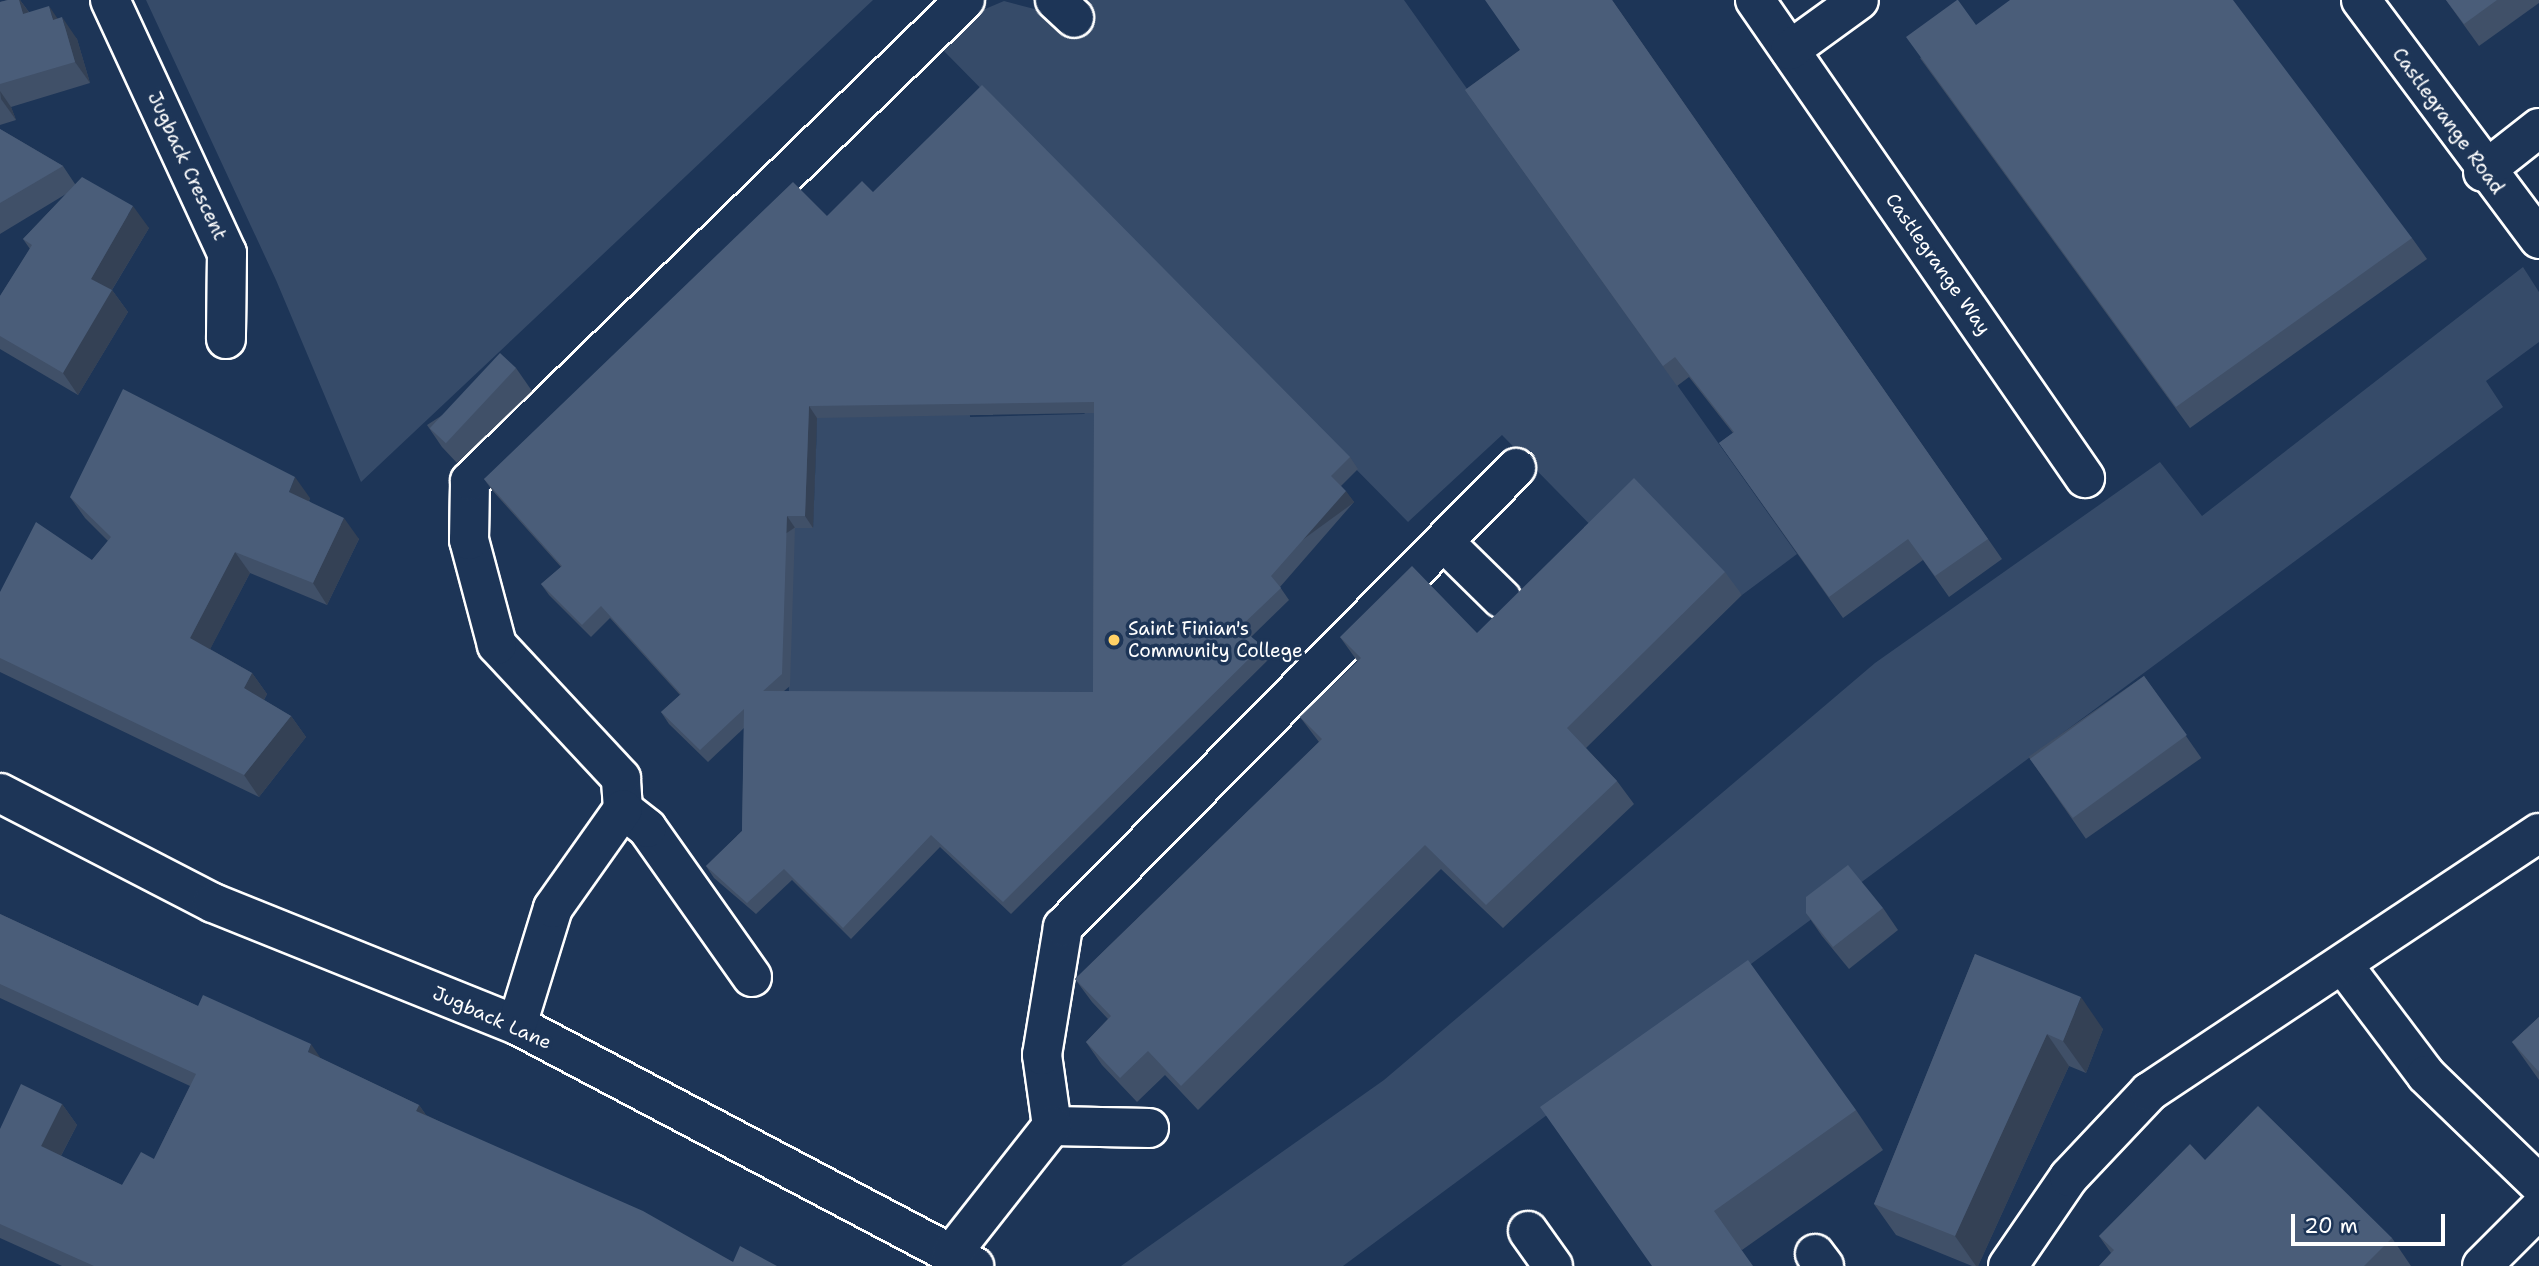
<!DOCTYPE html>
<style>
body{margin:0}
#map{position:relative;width:2539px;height:1266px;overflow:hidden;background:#1d3557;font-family:"Shantell Sans",sans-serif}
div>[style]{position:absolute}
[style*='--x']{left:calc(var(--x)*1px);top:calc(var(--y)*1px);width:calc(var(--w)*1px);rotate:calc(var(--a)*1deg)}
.green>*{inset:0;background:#364b69}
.roads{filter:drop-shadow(2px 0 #fff) drop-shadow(-2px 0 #fff) drop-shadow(0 2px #fff) drop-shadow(0 -2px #fff)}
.minor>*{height:38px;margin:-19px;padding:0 19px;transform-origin:19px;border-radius:19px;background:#1d3557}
.wall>*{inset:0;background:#405068;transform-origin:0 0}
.shaded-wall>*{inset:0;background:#344155;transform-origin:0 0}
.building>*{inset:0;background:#4a5d79;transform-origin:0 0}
.dots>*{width:19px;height:19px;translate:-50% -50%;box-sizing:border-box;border:4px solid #1d3557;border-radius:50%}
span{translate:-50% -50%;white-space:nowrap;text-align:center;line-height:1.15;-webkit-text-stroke:7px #1d3557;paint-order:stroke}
.street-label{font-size:19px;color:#fff}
.poi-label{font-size:19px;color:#fff}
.left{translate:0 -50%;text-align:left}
.scale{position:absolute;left:2291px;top:1214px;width:154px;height:32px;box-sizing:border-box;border:4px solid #fff;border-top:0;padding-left:9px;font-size:21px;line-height:24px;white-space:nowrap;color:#fff;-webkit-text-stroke:5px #1d3557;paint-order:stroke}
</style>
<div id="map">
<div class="green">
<i style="clip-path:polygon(146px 0,873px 0,361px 482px,276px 280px)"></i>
<i style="clip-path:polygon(1083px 0,1404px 0,1797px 554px,1742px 595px,1650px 502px,1608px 543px,1502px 435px,1408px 522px,939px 46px,978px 12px,1004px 1px,1046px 12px,1088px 5px)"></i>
<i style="clip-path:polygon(2523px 267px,2539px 292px,2539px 342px,2486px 381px,2503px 407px,1343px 1266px,1121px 1266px,1384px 1080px,1875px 663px,2160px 462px,2202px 516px)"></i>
<i style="clip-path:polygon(969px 378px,970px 417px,1084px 414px,1097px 403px,1101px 694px,789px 698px,787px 527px,813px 528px,817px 424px,803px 410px)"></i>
</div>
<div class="roads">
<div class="minor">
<i style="--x:110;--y:0;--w:279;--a:65.2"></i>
<i style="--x:227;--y:253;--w:86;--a:90.7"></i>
<i style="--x:1055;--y:0;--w:26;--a:43"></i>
<i style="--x:1755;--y:0;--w:581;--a:55.38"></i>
<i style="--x:2361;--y:0;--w:298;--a:53.3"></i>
<i style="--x:1790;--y:50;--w:85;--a:-35.9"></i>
<i style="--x:2483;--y:172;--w:71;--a:-38.2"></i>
<i style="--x:1444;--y:542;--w:81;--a:44.5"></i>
<i style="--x:0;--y:793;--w:240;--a:27.3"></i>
<i style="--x:213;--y:903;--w:328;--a:21.9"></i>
<i style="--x:517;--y:1025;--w:517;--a:27.81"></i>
<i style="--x:2344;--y:966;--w:136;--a:53"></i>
<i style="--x:2426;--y:1075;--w:157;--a:44"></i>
<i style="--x:752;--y:977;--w:182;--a:-125.2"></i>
<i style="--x:647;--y:828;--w:31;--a:-142"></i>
<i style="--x:623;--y:809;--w:31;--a:-94"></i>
<i style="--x:621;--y:778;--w:182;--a:-133"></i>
<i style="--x:497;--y:645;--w:109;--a:-104.9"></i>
<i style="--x:469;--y:540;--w:59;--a:-89"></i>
<i style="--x:470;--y:481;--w:690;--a:-44.18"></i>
<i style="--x:517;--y:1025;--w:122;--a:-72.9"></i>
<i style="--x:553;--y:908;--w:121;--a:-54.7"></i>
<i style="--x:1149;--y:1128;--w:97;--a:-178.8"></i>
<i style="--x:1052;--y:1126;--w:72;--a:-98"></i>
<i style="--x:1042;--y:1055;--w:130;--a:-80.7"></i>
<i style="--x:1063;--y:927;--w:645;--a:-45.38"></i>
<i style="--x:1528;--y:1231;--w:43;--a:54.5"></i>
<i style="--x:952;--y:1253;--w:162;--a:-51.8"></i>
<i style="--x:1815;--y:1254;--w:15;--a:53"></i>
<i style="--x:2008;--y:1266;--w:108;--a:-55.6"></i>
<i style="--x:2069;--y:1177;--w:117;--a:-46.7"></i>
<i style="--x:2149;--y:1092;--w:468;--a:-33.6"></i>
<i style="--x:2482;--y:1266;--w:81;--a:-45"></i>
</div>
</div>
<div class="wall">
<i style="clip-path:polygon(8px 0,20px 0,29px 12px,58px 19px,77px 39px,90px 83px,11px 107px,16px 120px,0 125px,0 2px)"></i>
<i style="clip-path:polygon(1612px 0,2002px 559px,1949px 597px,1923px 560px,1843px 618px,1719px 443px,1733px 433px,1689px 377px,1677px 386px,1465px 90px,1520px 50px)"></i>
<i style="clip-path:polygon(2446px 0,2539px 0,2539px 3px,2479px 46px)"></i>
<i style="clip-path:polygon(1976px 25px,2412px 238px,2427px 259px,2190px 428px,1920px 58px)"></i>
<i style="clip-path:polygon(0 129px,63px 166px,75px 184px,149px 228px,112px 290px,128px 312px,78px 395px,0 349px,0 296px,30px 249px,23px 239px,66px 194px,0 234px)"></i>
<i style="clip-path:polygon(evenodd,873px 192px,1350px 457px,1358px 469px,1341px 486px,1354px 502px,1280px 587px,1289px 600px,1251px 637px,1262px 646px,1270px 658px,1011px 914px,940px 847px,851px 939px,792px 880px,756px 914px,714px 878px,706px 866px,742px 831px,744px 728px,708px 762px,669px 724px,661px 712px,680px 695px,610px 618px,591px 637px,549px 595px,541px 584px,561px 567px,492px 490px,484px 479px,827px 216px,873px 192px,1094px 413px,1093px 692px,784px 691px,790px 686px,795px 528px,813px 528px,817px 418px,1094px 413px)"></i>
<i style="clip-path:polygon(516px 368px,532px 391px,457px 463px,442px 447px,427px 425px)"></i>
<i style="clip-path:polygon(70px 497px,310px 498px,309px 501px,359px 539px,327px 605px,250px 573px,210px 649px,252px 673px,267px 694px,264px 700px,291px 716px,306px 737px,259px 797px,0 672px,0 592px,92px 560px,108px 541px,85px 518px)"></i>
<i style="clip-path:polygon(1725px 572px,1742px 595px,1586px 748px,1617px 781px,1634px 804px,1503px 928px,1441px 869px,1198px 1110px,1165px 1075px,1137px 1102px,1102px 1065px,1086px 1042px,1108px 1019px,1092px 1002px,1075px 979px,1319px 742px,1300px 717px,1358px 662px,1340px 637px,1477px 633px)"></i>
<i style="left:2144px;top:676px;width:100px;height:141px;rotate:55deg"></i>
<i style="clip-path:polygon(1883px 908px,1898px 930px,1849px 969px,1822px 936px,1806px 913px)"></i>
<i style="clip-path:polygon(0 914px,198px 1006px,320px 1058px,419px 1105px,426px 1115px,733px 1262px,777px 1266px,62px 1266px,0 1238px,0 1129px,62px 1104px,77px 1125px,61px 1156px,122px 1185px,154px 1159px,190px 1086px,0 998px)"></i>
<i style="clip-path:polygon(1975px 954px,2103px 1029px,2086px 1073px,2069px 1066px,1978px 1266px,1972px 1266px,1896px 1235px,1874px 1204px)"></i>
<i style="clip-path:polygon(2539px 1017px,2539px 1080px,2512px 1042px)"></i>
<i style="clip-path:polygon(1540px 1107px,1856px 1110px,1883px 1150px,1742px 1250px)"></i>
<i style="clip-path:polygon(2205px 1160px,2392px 1238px,2411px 1266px,2099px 1266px,2111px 1253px,2099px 1236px)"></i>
</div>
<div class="shaded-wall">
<i style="clip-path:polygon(19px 0,20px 0,33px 18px,23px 14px)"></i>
<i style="clip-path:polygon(49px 6px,64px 28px,53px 20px)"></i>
<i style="clip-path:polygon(62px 17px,77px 39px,90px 83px,75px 62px)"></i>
<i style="clip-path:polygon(0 91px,11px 107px,16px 120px,1px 99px)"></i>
<i style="clip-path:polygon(133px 206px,149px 228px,110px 293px,112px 290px,128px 312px,78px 395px,63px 373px,91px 279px)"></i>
<i style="clip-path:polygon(809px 406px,817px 418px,813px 528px,805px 516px)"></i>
<i style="clip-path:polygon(295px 477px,310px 498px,303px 513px,289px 492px)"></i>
<i style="left:1346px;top:491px;width:14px;height:113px;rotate:54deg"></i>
<i style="left:787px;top:516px;width:14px;height:158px;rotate:56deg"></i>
<i style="clip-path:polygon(344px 518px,359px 539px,327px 605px,313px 583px)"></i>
<i style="clip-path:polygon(235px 552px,250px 573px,205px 659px,190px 638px)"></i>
<i style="clip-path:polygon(252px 673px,267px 694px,259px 709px,244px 688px)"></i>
<i style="clip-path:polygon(291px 716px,306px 737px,259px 797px,244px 775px)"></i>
<i style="clip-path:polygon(2081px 997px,2103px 1029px,2086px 1073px,2063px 1041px)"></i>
<i style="clip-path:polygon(2047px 1034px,2069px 1066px,1978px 1266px,1976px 1266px,1955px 1236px)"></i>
<i style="clip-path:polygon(311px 1044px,326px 1066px,308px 1052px)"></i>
<i style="clip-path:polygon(62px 1104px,77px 1125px,55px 1167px,41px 1146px)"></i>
<i style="clip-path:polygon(419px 1105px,434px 1127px,416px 1111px)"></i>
</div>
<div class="building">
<i style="clip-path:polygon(8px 0,19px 0,23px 14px,49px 6px,53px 20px,62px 17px,75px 62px,0 84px,0 2px)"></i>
<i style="clip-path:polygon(1485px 0,1612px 0,1988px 539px,1935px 576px,1908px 539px,1829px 597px,1719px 443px,1734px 432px,1675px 357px,1663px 366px,1465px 90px,1520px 50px)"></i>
<i style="clip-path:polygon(1957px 0,1958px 0,1976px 25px,2010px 0,2233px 0,2412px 238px,2176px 407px,1906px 37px)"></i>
<i style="clip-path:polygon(2446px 0,2497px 0,2464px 24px)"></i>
<i style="clip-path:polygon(evenodd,982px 85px,1350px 457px,1331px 476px,1346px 491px,1271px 576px,1281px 588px,1240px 627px,1262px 646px,1003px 902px,931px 835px,843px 928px,784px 869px,747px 903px,706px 866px,742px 831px,744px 709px,700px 750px,661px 712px,681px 694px,601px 606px,582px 625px,541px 584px,562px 566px,484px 479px,793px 182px,827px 216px,862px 181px,873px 192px,982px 85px,1094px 402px,1093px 692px,763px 691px,782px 674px,787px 516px,805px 516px,809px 406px,1094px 402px)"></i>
<i style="clip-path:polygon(0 129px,63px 166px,0 203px)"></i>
<i style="clip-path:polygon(82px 177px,133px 206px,91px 279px,112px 290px,63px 373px,0 336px,0 296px,32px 245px,23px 239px)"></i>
<i style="left:500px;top:353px;width:22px;height:103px;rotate:43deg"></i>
<i style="clip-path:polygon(123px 389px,295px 477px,289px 492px,344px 518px,313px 583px,235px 552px,190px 638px,252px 673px,244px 688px,291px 716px,244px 775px,0 658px,0 592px,36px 522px,92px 560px,111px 537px,70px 497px)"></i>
<i style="clip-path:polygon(1634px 478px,1725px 572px,1567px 728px,1617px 781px,1486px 905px,1425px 845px,1181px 1086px,1148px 1051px,1120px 1078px,1086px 1042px,1111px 1016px,1075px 979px,1322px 739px,1300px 717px,1361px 658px,1340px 637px,1412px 566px,1477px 633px)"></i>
<i style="left:2144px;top:676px;width:73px;height:141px;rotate:54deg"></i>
<i style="clip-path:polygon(1848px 865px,1883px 908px,1833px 947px,1806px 913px,1806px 897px)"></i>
<i style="clip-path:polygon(0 914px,198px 1006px,203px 995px,311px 1044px,308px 1052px,419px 1105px,416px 1111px,643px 1211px,733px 1262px,740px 1246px,777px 1266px,94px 1266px,0 1224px,0 1129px,21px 1084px,62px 1104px,41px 1146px,122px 1185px,141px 1152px,154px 1159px,196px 1074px,0 984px)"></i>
<i style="clip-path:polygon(1975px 954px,2081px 997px,2063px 1041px,2047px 1034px,1955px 1236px,1874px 1204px)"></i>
<i style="clip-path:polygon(1748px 960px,1856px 1110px,1714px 1211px,1753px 1266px,1652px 1266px,1540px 1107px)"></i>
<i style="clip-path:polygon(2539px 1017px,2539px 1072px,2512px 1042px)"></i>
<i style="clip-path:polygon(2258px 1106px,2392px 1238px,2364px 1266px,2099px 1266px,2114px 1250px,2099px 1236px,2190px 1144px,2205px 1160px)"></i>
</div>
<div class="dots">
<i style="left:1114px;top:640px;background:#ffd166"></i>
</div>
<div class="street-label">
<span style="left:2448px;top:121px;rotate:54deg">Castlegrange Road</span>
<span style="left:187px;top:166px;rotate:65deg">Jugback Crescent</span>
<span style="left:1938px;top:264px;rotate:55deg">Castlegrange Way</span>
<span style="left:492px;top:1018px;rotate:24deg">Jugback Lane</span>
</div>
<div class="poi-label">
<span class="left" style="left:1128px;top:640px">Saint Finian's<br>Community College</span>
</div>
<div class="scale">20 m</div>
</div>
